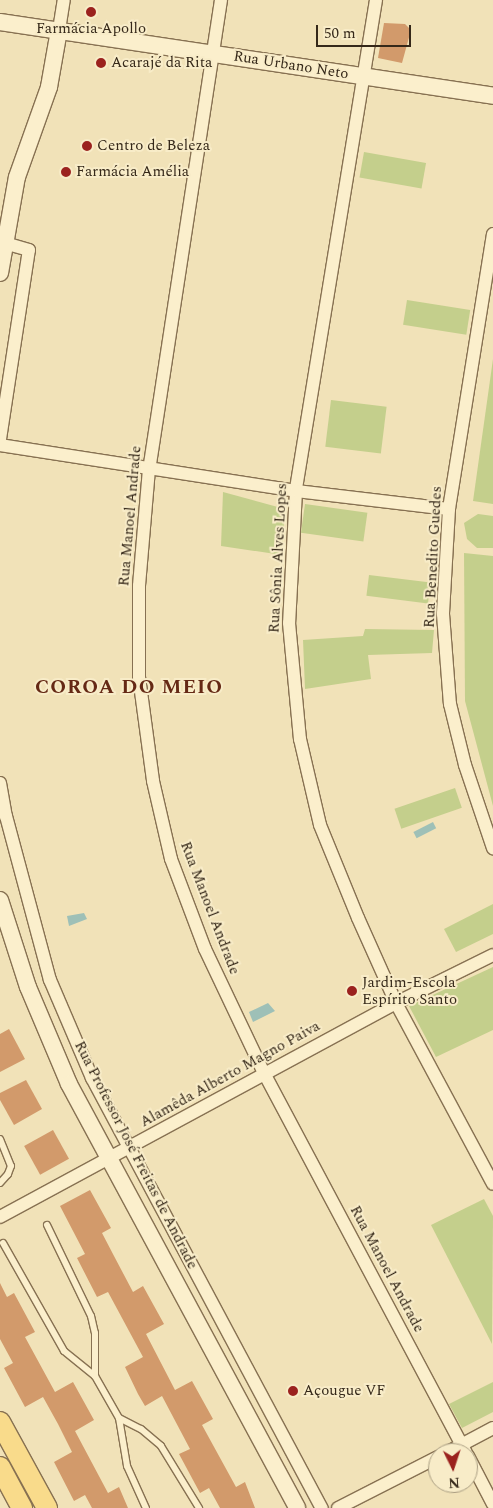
<!DOCTYPE html>
<meta charset="utf-8">
<style>
body{margin:0}
#map{position:relative;width:493px;height:1508px;overflow:hidden;background:#f1e2b8;font-family:Spectral,serif}
div>[style]{position:absolute}
[style*='--x']{left:calc(var(--x)*1px);top:calc(var(--y)*1px);width:calc(var(--w)*1px);rotate:calc(var(--a)*1deg)}
.green>*{inset:0;background:#c4cf8c;transform-origin:0 0}
.water>*{inset:0;background:#9ec0b7;transform-origin:0 0}
.building>*{inset:0;background:#d29a6b;transform-origin:0 0}
.roads{filter:drop-shadow(1px 0 #877152) drop-shadow(-1px 0 #877152) drop-shadow(0 1px #877152) drop-shadow(0 -1px #877152)}
.service>*{height:6px;margin:-3px;padding:0 3px;transform-origin:3px;border-radius:3px;background:#fbefcc}
.minor>*{height:12px;margin:-6px;padding:0 6px;transform-origin:6px;border-radius:6px;background:#fbefcc}
.tertiary>*{height:16px;margin:-8px;padding:0 8px;transform-origin:8px;border-radius:8px;background:#fbefcc}
.primary>*{height:20px;margin:-10px;padding:0 10px;transform-origin:10px;border-radius:10px;background:#f9db8b}
.dots>*{width:14px;height:14px;translate:-50% -50%;box-sizing:border-box;border:2px solid #f8ecc8;border-radius:50%}
span{translate:-50% -50%;white-space:nowrap;text-align:center;line-height:1.15;-webkit-text-stroke:4px #f8ecc8;paint-order:stroke}
.poi-label{font-size:15px;color:#352819}
.left{translate:0 -50%;text-align:left}
.street-label{font-size:15px;color:#352819}
.district-label{font-size:20px;color:#652915;font-weight:700;letter-spacing:1px}
.north{position:absolute;left:428px;top:1443px;width:50px;height:50px;box-sizing:border-box;background:#f8ecc8;border:1px solid #aa9e82;border-radius:50%;rotate:176deg;font-size:14px;font-weight:700;line-height:20px;text-align:center;color:#352819}
.north::after{content:'';display:block;margin:auto;width:18px;height:22px;background:#9b221e;clip-path:polygon(50% 0,100% 100%,50% 72%,0 100%)}
.scale{position:absolute;left:316px;top:25px;width:95px;height:22px;box-sizing:border-box;border:2px solid #352819;border-top:0;padding-left:6px;font-size:15px;line-height:18px;white-space:nowrap;color:#352819;-webkit-text-stroke:4px #f8ecc8;paint-order:stroke}
</style>
<div id="map">
<div class="green">
<i style="left:364px;top:152px;width:63px;height:26px;rotate:10deg"></i>
<i style="left:407px;top:300px;width:64px;height:25px;rotate:9deg"></i>
<i style="clip-path:polygon(493px 359px,493px 504px,473px 501px)"></i>
<i style="left:331px;top:400px;width:56px;height:47px;rotate:7deg"></i>
<i style="clip-path:polygon(223px 492px,285px 509px,282px 555px,221px 546px)"></i>
<i style="left:305px;top:504px;width:63px;height:29px;rotate:8deg"></i>
<i style="clip-path:polygon(478px 514px,493px 516px,493px 548px,477px 548px,467px 539px,464px 523px)"></i>
<i style="clip-path:polygon(464px 553px,493px 556px,493px 806px,465px 701px)"></i>
<i style="left:369px;top:575px;width:62px;height:21px;rotate:7deg"></i>
<i style="clip-path:polygon(365px 629px,434px 630px,432px 653px,368px 655px,371px 679px,305px 689px,303px 640px,363px 636px)"></i>
<i style="left:455px;top:788px;width:21px;height:64px;rotate:71deg"></i>
<i style="clip-path:polygon(493px 904px,493px 934px,456px 952px,444px 929px)"></i>
<i style="clip-path:polygon(493px 967px,493px 1030px,436px 1057px,409px 1006px)"></i>
<i style="clip-path:polygon(484px 1199px,493px 1216px,492px 1344px,431px 1225px)"></i>
<i style="clip-path:polygon(493px 1382px,493px 1412px,462px 1428px,449px 1404px)"></i>
</div>
<div class="water">
<i style="left:433px;top:822px;width:7px;height:22px;rotate:63deg"></i>
<i style="clip-path:polygon(84px 913px,87px 919px,69px 926px,67px 916px)"></i>
<i style="clip-path:polygon(268px 1003px,275px 1011px,253px 1022px,249px 1012px)"></i>
</div>
<div class="building">
<i style="clip-path:polygon(384px 23px,405px 24px,411px 30px,402px 63px,378px 58px)"></i>
<i style="clip-path:polygon(9px 1029px,25px 1059px,0 1072px,0 1034px)"></i>
<i style="clip-path:polygon(26px 1080px,42px 1109px,14px 1125px,0 1100px,0 1093px)"></i>
<i style="left:53px;top:1130px;width:33px;height:33px;rotate:61deg"></i>
<i style="clip-path:polygon(90px 1190px,111px 1228px,102px 1233px,114px 1256px,133px 1292px,143px 1286px,164px 1324px,146px 1334px,175px 1390px,192px 1381px,213px 1419px,202px 1425px,236px 1487px,245px 1482px,255px 1508px,220px 1508px,209px 1488px,200px 1493px,179px 1454px,190px 1449px,162px 1396px,145px 1406px,138px 1394px,125px 1367px,143px 1357px,108px 1292px,97px 1297px,77px 1258px,85px 1254px,60px 1206px)"></i>
<i style="clip-path:polygon(0 1283px,7px 1297px,14px 1293px,35px 1332px,25px 1337px,55px 1392px,73px 1382px,94px 1420px,75px 1431px,108px 1493px,119px 1487px,128px 1508px,92px 1508px,85px 1495px,74px 1501px,54px 1462px,72px 1452px,58px 1424px,43px 1397px,25px 1407px,4px 1368px,13px 1363px,0 1339px)"></i>
</div>
<div class="roads">
<div class="service">
<i style="--x:0;--y:1139;--w:29;--a:68"></i>
<i style="--x:11;--y:1166;--w:9;--a:111"></i>
<i style="--x:8;--y:1174;--w:12;--a:132"></i>
<i style="--x:47;--y:1225;--w:101;--a:64.2"></i>
<i style="--x:91;--y:1316;--w:17;--a:77"></i>
<i style="--x:95;--y:1333;--w:43;--a:90"></i>
<i style="--x:3;--y:1243;--w:124;--a:60.5"></i>
<i style="--x:64;--y:1351;--w:40;--a:39"></i>
<i style="--x:95;--y:1376;--w:48;--a:60.3"></i>
<i style="--x:119;--y:1418;--w:49;--a:80.5"></i>
<i style="--x:127;--y:1466;--w:46;--a:65.7"></i>
<i style="--x:119;--y:1418;--w:25;--a:27"></i>
<i style="--x:141;--y:1429;--w:26;--a:40"></i>
<i style="--x:161;--y:1446;--w:73;--a:58.5"></i>
</div>
<div class="minor">
<i style="--x:221;--y:0;--w:474;--a:98.7"></i>
<i style="--x:149;--y:469;--w:117;--a:94.9"></i>
<i style="--x:139;--y:586;--w:91;--a:90"></i>
<i style="--x:139;--y:677;--w:105;--a:82.3"></i>
<i style="--x:153;--y:781;--w:80;--a:77"></i>
<i style="--x:171;--y:859;--w:96;--a:69.3"></i>
<i style="--x:205;--y:949;--w:137;--a:64.6"></i>
<i style="--x:264;--y:1073;--w:430;--a:62"></i>
<i style="--x:376;--y:0;--w:497;--a:99.3"></i>
<i style="--x:296;--y:491;--w:132;--a:93"></i>
<i style="--x:289;--y:623;--w:117;--a:84.6"></i>
<i style="--x:300;--y:739;--w:88;--a:76.9"></i>
<i style="--x:320;--y:825;--w:100;--a:67.8"></i>
<i style="--x:358;--y:918;--w:93;--a:65.9"></i>
<i style="--x:396;--y:1003;--w:205;--a:61.8"></i>
<i style="--x:59;--y:30;--w:30;--a:-81"></i>
<i style="--x:493;--y:234;--w:278;--a:99.1"></i>
<i style="--x:449;--y:509;--w:105;--a:93.3"></i>
<i style="--x:443;--y:614;--w:90;--a:85.6"></i>
<i style="--x:450;--y:704;--w:63;--a:76.2"></i>
<i style="--x:465;--y:765;--w:88;--a:71.4"></i>
<i style="--x:0;--y:439;--w:191;--a:-81.3"></i>
<i style="--x:29;--y:250;--w:25;--a:-164"></i>
<i style="--x:0;--y:445;--w:300;--a:8.8"></i>
<i style="--x:296;--y:491;--w:154;--a:6.7"></i>
<i style="--x:0;--y:783;--w:34;--a:80"></i>
<i style="--x:6;--y:816;--w:170;--a:75"></i>
<i style="--x:50;--y:980;--w:107;--a:66.8"></i>
<i style="--x:92;--y:1078;--w:488;--a:61.9"></i>
<i style="--x:0;--y:1217;--w:450;--a:-28.4"></i>
<i style="--x:396;--y:1003;--w:108;--a:-26.3"></i>
<i style="--x:446;--y:1453;--w:53;--a:-28"></i>
<i style="--x:468;--y:1456;--w:54;--a:62.5"></i>
<i style="--x:338;--y:1508;--w:112;--a:-27"></i>
</div>
<div class="tertiary">
<i style="--x:0;--y:22;--w:499;--a:8.5"></i>
<i style="--x:0;--y:273;--w:97;--a:-80"></i>
<i style="--x:17;--y:177;--w:96;--a:-70.4"></i>
<i style="--x:49;--y:87;--w:58;--a:-80"></i>
<i style="--x:0;--y:900;--w:91;--a:72.2"></i>
<i style="--x:28;--y:987;--w:105;--a:67.1"></i>
<i style="--x:69;--y:1084;--w:481;--a:61.7"></i>
</div>
<div class="primary">
<i style="--x:0;--y:1422;--w:98;--a:61.3"></i>
<i style="--x:0;--y:1467;--w:47;--a:61.8"></i>
</div>
</div>
<div class="dots">
<i style="left:91px;top:12px;background:#9b221e"></i>
<i style="left:101px;top:63px;background:#9b221e"></i>
<i style="left:87px;top:146px;background:#9b221e"></i>
<i style="left:66px;top:172px;background:#9b221e"></i>
<i style="left:352px;top:991px;background:#9b221e"></i>
<i style="left:293px;top:1391px;background:#9b221e"></i>
</div>
<div class="poi-label">
<span style="left:91px;top:29px">Farmácia Apollo</span>
<span class="left" style="left:111px;top:63px">Acarajé da Rita</span>
<span class="left" style="left:97px;top:146px">Centro de Beleza</span>
<span class="left" style="left:76px;top:172px">Farmácia Amélia</span>
<span class="left" style="left:362px;top:991px">Jardim-Escola<br>Espírito Santo</span>
<span class="left" style="left:303px;top:1391px">Açougue VF</span>
</div>
<div class="street-label">
<span style="left:291px;top:65px;rotate:9deg">Rua Urbano Neto</span>
<span style="left:130px;top:516px;rotate:-85deg">Rua Manoel Andrade</span>
<span style="left:433px;top:557px;rotate:-87deg">Rua Benedito Guedes</span>
<span style="left:278px;top:558px;rotate:-87deg">Rua Sônia Alves Lopes</span>
<span style="left:210px;top:908px;rotate:69deg">Rua Manoel Andrade</span>
<span style="left:230px;top:1074px;rotate:-29deg">Alamêda Alberto Magno Paiva</span>
<span style="left:136px;top:1155px;rotate:63deg">Rua Professor José Freitas de Andrade</span>
<span style="left:387px;top:1269px;rotate:62deg">Rua Manoel Andrade</span>
</div>
<div class="district-label">
<span style="left:129px;top:687px">COROA DO MEIO</span>
</div>
<div class="north">N</div>
<div class="scale">50 m</div>
</div>
